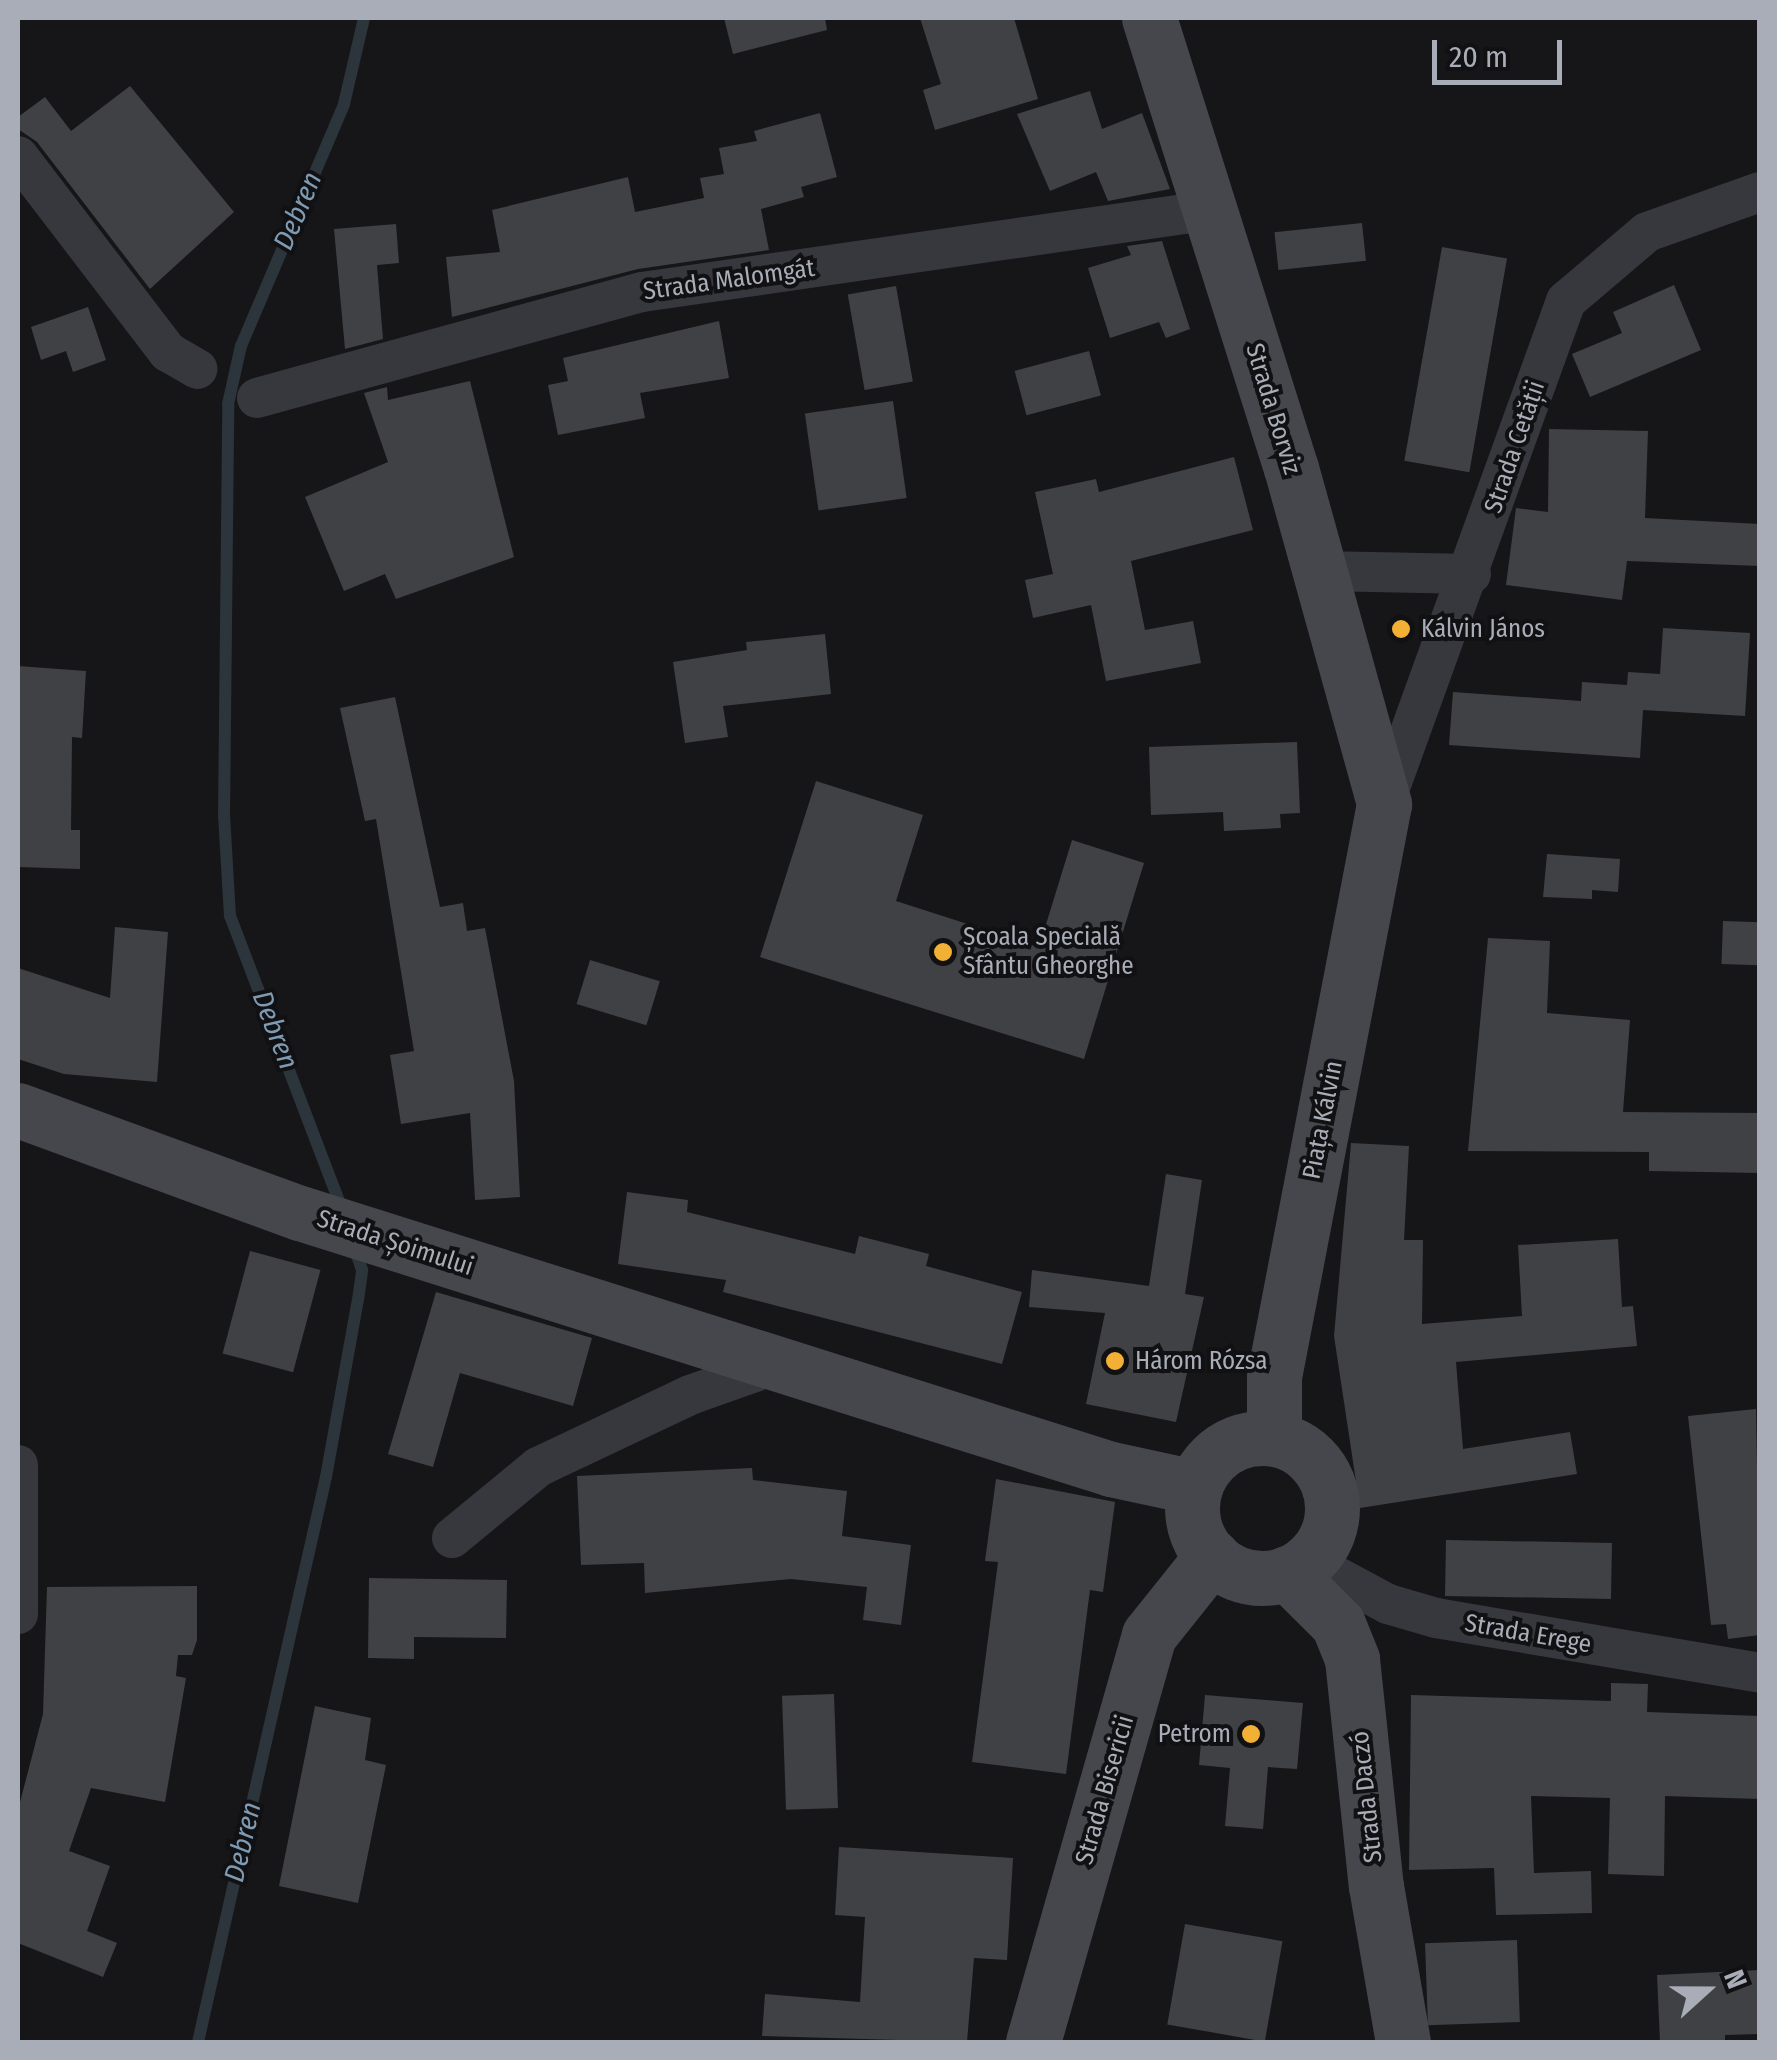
<!DOCTYPE html>
<meta charset="utf-8">
<style>
body{margin:0}
#map{position:relative;width:1777px;height:2060px;overflow:hidden;background:#161618;font-family:"Fira Sans Condensed",sans-serif}
div>[style]{position:absolute}
[style*='--x']{left:calc(var(--x)*1px);top:calc(var(--y)*1px);width:calc(var(--w)*1px);rotate:calc(var(--a)*1deg)}
.stream>*{height:12px;margin:-6px;padding:0 6px;transform-origin:6px;border-radius:6px;background:#2c353c}
.building>*{inset:0;background:#404145;transform-origin:0 0}
.street>*{height:40px;margin:-20px;padding:0 20px;transform-origin:20px;border-radius:20px;background:#37383d}
.secondary>*{height:55px;margin:-27.5px;padding:0 27.5px;transform-origin:27.5px;border-radius:27.5px;background:#45474d}
.secondary>.ring{margin:-27.5px;padding:0;box-sizing:content-box;background:none;border:55px solid #45474d;border-radius:50%}
.dots>*{width:28px;height:28px;translate:-50% -50%;box-sizing:border-box;border:5px solid #111113;border-radius:50%}
span{translate:-50% -50%;white-space:nowrap;text-align:center;line-height:1.15;-webkit-text-stroke:8px #111113;paint-order:stroke}
.street-label{font-size:25px;color:#a8adb8}
.poi-label{font-size:25px;color:#a8adb8}
.left{translate:0 -50%;text-align:left}
.right{translate:-100% -50%;text-align:right}
.water-label{font-size:28px;color:#7f9bb3;font-style:italic}
.frame{position:absolute;inset:0;border:20px solid #a8adb8;pointer-events:none}
.north{position:absolute;left:1657px;top:1940px;width:100px;height:100px;-webkit-text-stroke:8px #111113;paint-order:stroke;rotate:69deg;font-size:28px;font-weight:700;line-height:40px;text-align:center;color:#a8adb8}
.north::after{content:'';display:block;margin:auto;width:35px;height:45px;background:#a8adb8;clip-path:polygon(50% 0,100% 100%,50% 72%,0 100%)}
.scale{position:absolute;left:1432px;top:40px;width:130px;height:45px;box-sizing:border-box;border:5px solid #a8adb8;border-top:0;padding-left:12px;font-size:30px;line-height:35px;white-space:nowrap;color:#a8adb8;-webkit-text-stroke:8px #111113;paint-order:stroke}
</style>
<div id="map">
<div class="stream">
<i style="--x:342;--y:1209;--w:314;--a:-110.9"></i>
<i style="--x:230;--y:916;--w:100;--a:-93.4"></i>
<i style="--x:224;--y:816;--w:412;--a:-89.4"></i>
<i style="--x:228;--y:404;--w:59;--a:-77.4"></i>
<i style="--x:241;--y:346;--w:263;--a:-66.9"></i>
<i style="--x:344;--y:104;--w:88;--a:-76.9"></i>
<i style="--x:198;--y:2042;--w:579;--a:-77.24"></i>
<i style="--x:326;--y:1477;--w:180;--a:-79.8"></i>
<i style="--x:358;--y:1300;--w:30;--a:-82"></i>
<i style="--x:362;--y:1270;--w:24;--a:-109"></i>
</div>
<div class="building">
<i style="clip-path:polygon(724px 18px,825px 18px,827px 30px,733px 54px)"></i>
<i style="clip-path:polygon(920px 18px,1014px 18px,1038px 99px,935px 130px,923px 90px,941px 84px)"></i>
<i style="clip-path:polygon(130px 86px,234px 212px,150px 289px,37px 142px,18px 129px,18px 117px,45px 97px,71px 131px)"></i>
<i style="clip-path:polygon(1090px 91px,1102px 129px,1142px 113px,1170px 189px,1108px 201px,1096px 172px,1050px 191px,1017px 114px)"></i>
<i style="clip-path:polygon(820px 113px,837px 177px,801px 187px,804px 197px,761px 209px,769px 250px,638px 269px,452px 317px,446px 257px,500px 252px,492px 210px,628px 177px,635px 212px,704px 198px,700px 178px,724px 174px,719px 148px,757px 141px,754px 131px)"></i>
<i style="left:1362px;top:223px;width:38px;height:88px;rotate:84deg"></i>
<i style="clip-path:polygon(396px 224px,399px 263px,377px 265px,383px 339px,345px 349px,334px 229px)"></i>
<i style="clip-path:polygon(1162px 241px,1190px 329px,1166px 338px,1159px 322px,1110px 338px,1088px 268px,1131px 255px,1127px 246px)"></i>
<i style="left:1442px;top:247px;width:66px;height:217px;rotate:10deg"></i>
<i style="clip-path:polygon(1674px 285px,1701px 350px,1590px 397px,1572px 354px,1622px 333px,1613px 312px)"></i>
<i style="left:896px;top:286px;width:97px;height:49px;rotate:80deg"></i>
<i style="clip-path:polygon(88px 307px,106px 360px,73px 372px,66px 351px,41px 360px,31px 327px)"></i>
<i style="clip-path:polygon(719px 321px,729px 378px,640px 393px,645px 418px,558px 435px,548px 385px,568px 381px,563px 358px)"></i>
<i style="left:1089px;top:351px;width:46px;height:77px;rotate:75deg"></i>
<i style="clip-path:polygon(470px 381px,514px 557px,396px 599px,385px 574px,344px 591px,305px 497px,388px 462px,364px 393px,387px 387px,388px 400px)"></i>
<i style="left:893px;top:401px;width:98px;height:89px;rotate:82deg"></i>
<i style="clip-path:polygon(1549px 429px,1648px 431px,1645px 518px,1760px 524px,1760px 566px,1627px 561px,1622px 600px,1506px 585px,1516px 508px,1548px 512px)"></i>
<i style="clip-path:polygon(1234px 457px,1253px 530px,1131px 561px,1145px 630px,1193px 621px,1201px 663px,1106px 681px,1091px 605px,1033px 618px,1025px 580px,1053px 574px,1035px 492px,1096px 479px,1099px 492px)"></i>
<i style="clip-path:polygon(1663px 628px,1750px 633px,1745px 716px,1643px 710px,1640px 758px,1449px 745px,1453px 692px,1581px 701px,1582px 682px,1627px 685px,1628px 672px,1660px 674px)"></i>
<i style="clip-path:polygon(825px 634px,831px 694px,723px 706px,728px 737px,685px 743px,673px 662px,747px 650px,746px 642px)"></i>
<i style="clip-path:polygon(18px 666px,86px 671px,82px 738px,72px 737px,71px 830px,80px 830px,80px 869px,18px 867px)"></i>
<i style="clip-path:polygon(395px 697px,440px 907px,463px 903px,467px 931px,485px 928px,514px 1081px,520px 1197px,475px 1200px,470px 1113px,401px 1124px,390px 1055px,414px 1051px,376px 819px,365px 821px,340px 708px)"></i>
<i style="clip-path:polygon(1297px 742px,1300px 813px,1280px 814px,1281px 828px,1224px 831px,1223px 812px,1151px 815px,1149px 747px)"></i>
<i style="clip-path:polygon(816px 781px,923px 815px,896px 901px,1039px 947px,1072px 840px,1144px 863px,1084px 1059px,760px 957px)"></i>
<i style="clip-path:polygon(1547px 854px,1620px 859px,1618px 892px,1592px 890px,1592px 899px,1543px 897px)"></i>
<i style="left:1723px;top:921px;width:37px;height:43px;rotate:2deg"></i>
<i style="clip-path:polygon(115px 927px,168px 932px,157px 1082px,64px 1074px,18px 1059px,18px 968px,110px 998px)"></i>
<i style="clip-path:polygon(1488px 938px,1550px 941px,1547px 1013px,1630px 1020px,1623px 1112px,1760px 1113px,1760px 1173px,1649px 1171px,1649px 1152px,1468px 1151px)"></i>
<i style="left:590px;top:960px;width:73px;height:46px;rotate:17deg"></i>
<i style="clip-path:polygon(1351px 1143px,1409px 1146px,1404px 1240px,1423px 1240px,1422px 1324px,1522px 1316px,1518px 1245px,1618px 1239px,1622px 1307px,1633px 1306px,1637px 1346px,1456px 1362px,1463px 1449px,1570px 1432px,1577px 1474px,1360px 1508px,1334px 1336px)"></i>
<i style="clip-path:polygon(1166px 1174px,1202px 1180px,1185px 1294px,1204px 1297px,1176px 1422px,1086px 1404px,1105px 1313px,1029px 1307px,1032px 1270px,1149px 1286px)"></i>
<i style="clip-path:polygon(627px 1192px,688px 1200px,687px 1212px,855px 1254px,859px 1236px,929px 1254px,926px 1266px,1022px 1292px,1002px 1364px,723px 1292px,726px 1280px,618px 1264px)"></i>
<i style="left:250px;top:1251px;width:73px;height:106px;rotate:15deg"></i>
<i style="clip-path:polygon(436px 1292px,592px 1338px,573px 1406px,460px 1373px,433px 1467px,388px 1454px)"></i>
<i style="clip-path:polygon(1756px 1409px,1760px 1635px,1728px 1639px,1726px 1624px,1711px 1625px,1688px 1416px)"></i>
<i style="clip-path:polygon(752px 1468px,753px 1480px,847px 1491px,842px 1536px,911px 1545px,901px 1625px,863px 1620px,867px 1587px,791px 1579px,645px 1593px,644px 1563px,581px 1565px,577px 1476px)"></i>
<i style="clip-path:polygon(996px 1479px,1115px 1502px,1103px 1592px,1090px 1590px,1066px 1774px,972px 1762px,998px 1562px,985px 1561px)"></i>
<i style="left:1446px;top:1540px;width:166px;height:56px;rotate:1deg"></i>
<i style="clip-path:polygon(369px 1578px,507px 1580px,506px 1638px,414px 1637px,414px 1659px,368px 1658px)"></i>
<i style="clip-path:polygon(197px 1586px,197px 1640px,192px 1655px,178px 1655px,176px 1676px,186px 1678px,165px 1802px,91px 1788px,69px 1851px,110px 1866px,87px 1931px,117px 1943px,103px 1977px,18px 1943px,18px 1810px,43px 1714px,47px 1587px)"></i>
<i style="clip-path:polygon(1611px 1683px,1648px 1684px,1647px 1712px,1760px 1716px,1760px 1799px,1665px 1796px,1664px 1876px,1608px 1874px,1610px 1798px,1531px 1796px,1534px 1873px,1591px 1871px,1592px 1913px,1496px 1915px,1494px 1868px,1409px 1870px,1411px 1695px,1611px 1701px)"></i>
<i style="left:834px;top:1694px;width:114px;height:52px;rotate:88deg"></i>
<i style="clip-path:polygon(1205px 1695px,1303px 1703px,1297px 1769px,1268px 1767px,1263px 1829px,1225px 1826px,1230px 1768px,1199px 1765px)"></i>
<i style="clip-path:polygon(315px 1706px,371px 1718px,365px 1760px,386px 1765px,358px 1903px,279px 1886px)"></i>
<i style="clip-path:polygon(839px 1847px,1013px 1858px,1007px 1960px,974px 1958px,967px 2042px,762px 2036px,765px 1994px,860px 2002px,865px 1917px,835px 1915px)"></i>
<i style="left:1185px;top:1924px;width:99px;height:102px;rotate:10deg"></i>
<i style="left:1517px;top:1940px;width:82px;height:92px;rotate:88deg"></i>
<i style="clip-path:polygon(1760px 1970px,1760px 2034px,1725px 2035px,1725px 2042px,1660px 2042px,1657px 1975px)"></i>
</div>
<div class="street">
<i style="--x:18;--y:156;--w:247;--a:52.6"></i>
<i style="--x:168;--y:352;--w:34;--a:30"></i>
<i style="--x:257;--y:398;--w:399;--a:-15.4"></i>
<i style="--x:642;--y:292;--w:576;--a:-8.19"></i>
<i style="--x:1322;--y:571;--w:149;--a:1.2"></i>
<i style="--x:1384;--y:804;--w:535;--a:-70.11"></i>
<i style="--x:1566;--y:301;--w:106;--a:-40.4"></i>
<i style="--x:1647;--y:232;--w:120;--a:-19.5"></i>
<i style="--x:18;--y:1465;--w:149;--a:90"></i>
<i style="--x:452;--y:1538;--w:112;--a:-39.5"></i>
<i style="--x:538;--y:1467;--w:168;--a:-25.3"></i>
<i style="--x:690;--y:1395;--w:92;--a:-19.6"></i>
<i style="--x:1308;--y:1561;--w:91;--a:28.3"></i>
<i style="--x:1388;--y:1604;--w:50;--a:16.3"></i>
<i style="--x:1436;--y:1618;--w:329;--a:9.6"></i>
</div>
<div class="secondary">
<i style="--x:1149;--y:18;--w:472;--a:72.5"></i>
<i style="--x:1291;--y:468;--w:349;--a:74.5"></i>
<i style="--x:1384;--y:804;--w:583;--a:100.87"></i>
<i style="--x:1274;--y:1377;--w:61;--a:90"></i>
<i style="--x:18;--y:1110;--w:300;--a:20.1"></i>
<i style="--x:300;--y:1213;--w:850;--a:17.52"></i>
<i style="--x:1111;--y:1469;--w:86;--a:12.1"></i>
<i class="ring" style="left:1192px;top:1438px;width:85px;height:85px"></i>
<i style="--x:1287;--y:1573;--w:72;--a:45"></i>
<i style="--x:1338;--y:1624;--w:38;--a:68"></i>
<i style="--x:1352;--y:1659;--w:228;--a:84"></i>
<i style="--x:1376;--y:1886;--w:158;--a:80.2"></i>
<i style="--x:1033;--y:2042;--w:423;--a:-74.1"></i>
<i style="--x:1149;--y:1635;--w:101;--a:-51.4"></i>
</div>
<div class="dots">
<i style="left:1401px;top:629px;background:#f2b134"></i>
<i style="left:943px;top:952px;background:#f2b134"></i>
<i style="left:1115px;top:1361px;background:#f2b134"></i>
<i style="left:1251px;top:1734px;background:#f2b134"></i>
</div>
<div class="street-label">
<span style="left:729px;top:280px;rotate:-8deg">Strada Malomgát</span>
<span style="left:1273px;top:409px;rotate:73deg">Strada Borviz</span>
<span style="left:1515px;top:447px;rotate:-71deg">Strada Cetății</span>
<span style="left:1323px;top:1120px;rotate:-79deg">Piața Kálvin</span>
<span style="left:395px;top:1243px;rotate:18deg">Strada Șoimului</span>
<span style="left:1528px;top:1634px;rotate:10deg">Strada Erege</span>
<span style="left:1105px;top:1790px;rotate:-74deg">Strada Bisericii</span>
<span style="left:1367px;top:1797px;rotate:-96deg">Strada Daczó</span>
</div>
<div class="poi-label">
<span class="left" style="left:1421px;top:629px">Kálvin János</span>
<span class="left" style="left:963px;top:952px">Școala Specială<br>Sfântu Gheorghe</span>
<span class="left" style="left:1135px;top:1361px">Három Rózsa</span>
<span class="right" style="left:1231px;top:1734px">Petrom</span>
</div>
<div class="water-label">
<span style="left:298px;top:211px;rotate:-67deg">Debren</span>
<span style="left:275px;top:1030px;rotate:69deg">Debren</span>
<span style="left:243px;top:1842px;rotate:-77deg">Debren</span>
</div>
<div class="frame"></div>
<div class="north">N</div>
<div class="scale">20 m</div>
</div>
